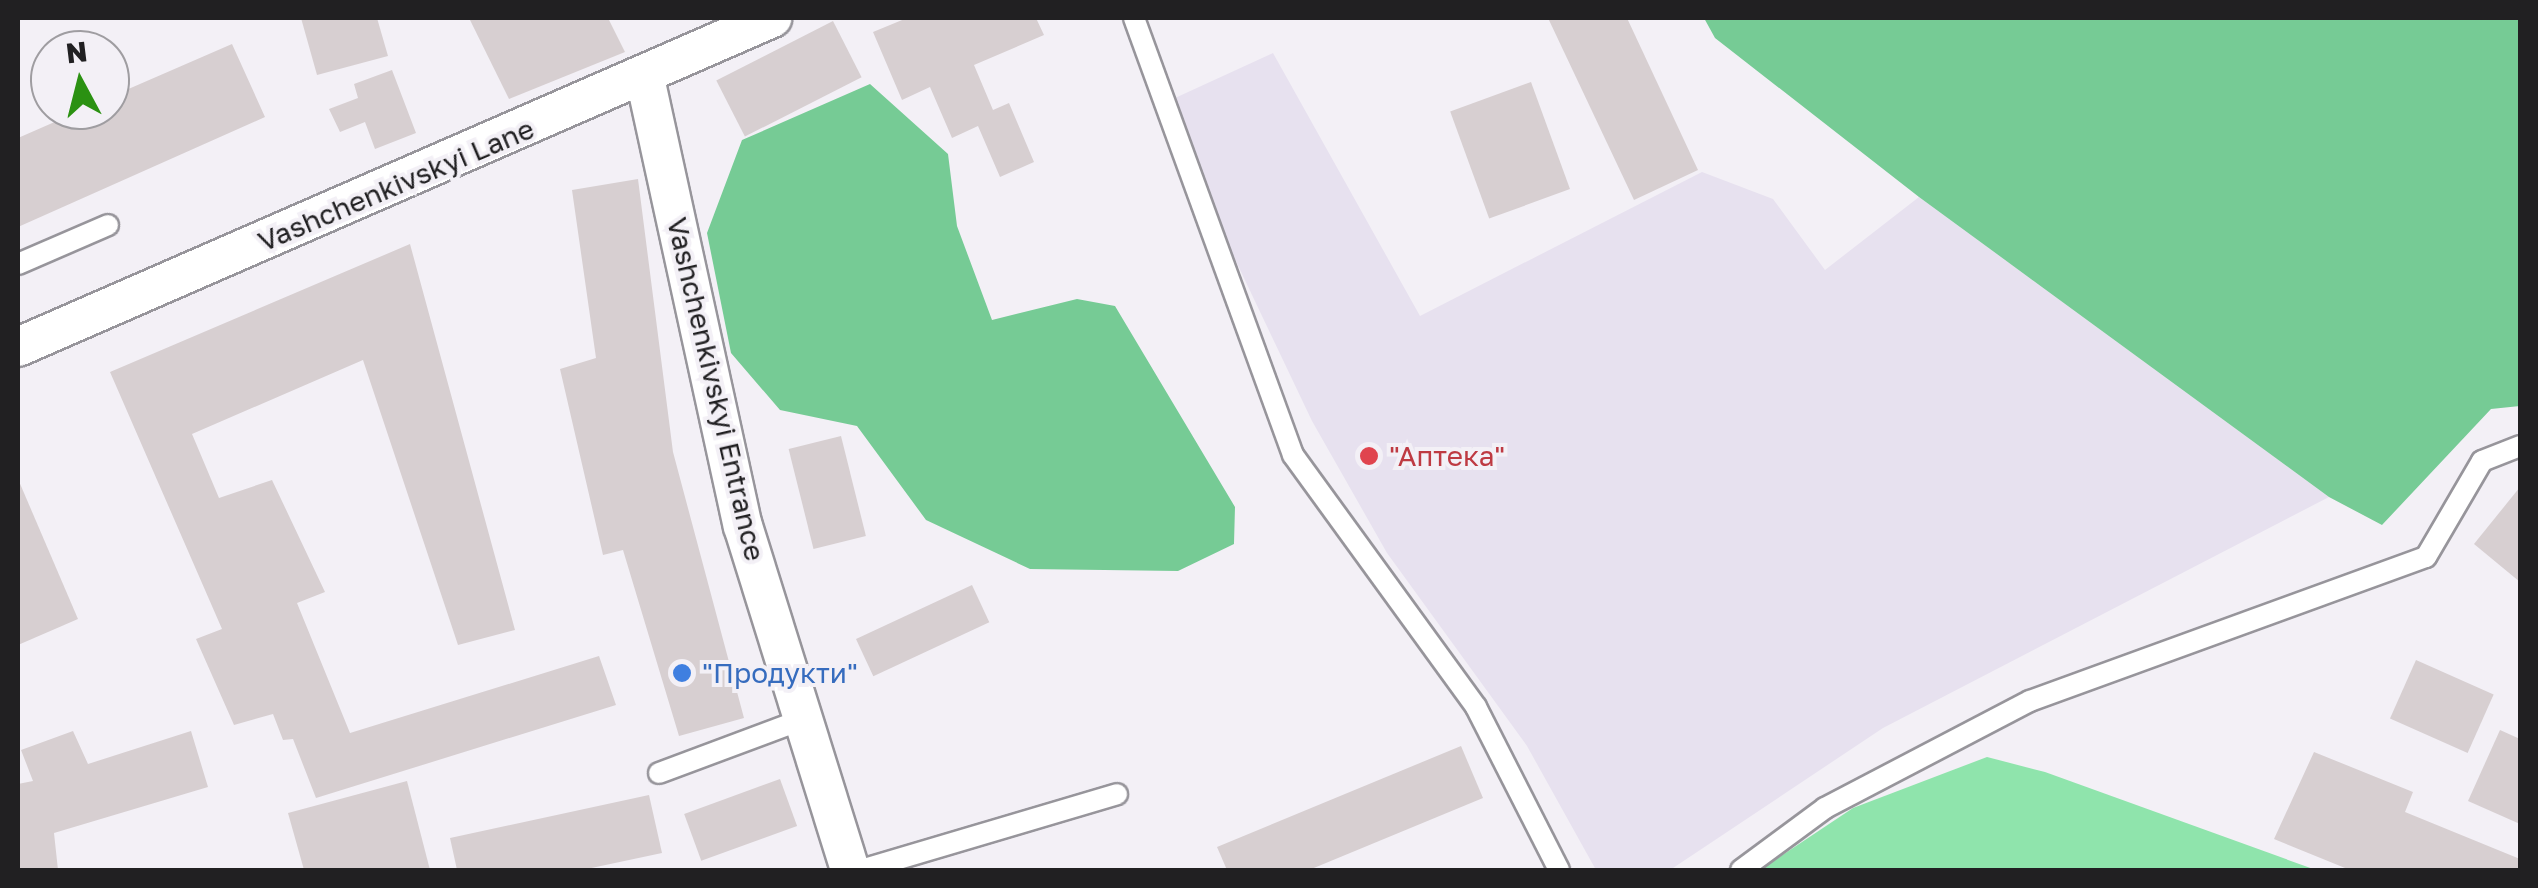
<!DOCTYPE html>
<meta charset="utf-8">
<style>
body{margin:0}
#map{position:relative;width:2538px;height:888px;overflow:hidden;background:#f3f0f6;font-family:"Golos Text",sans-serif}
div>[style]{position:absolute}
[style*='--x']{left:calc(var(--x)*1px);top:calc(var(--y)*1px);width:calc(var(--w)*1px);rotate:calc(var(--a)*1deg)}
.built>*{inset:0;background:#e7e1ef}
.green>*{inset:0;background:#8fe4ac}
.forest>*{inset:0;background:#76cb95}
.building>*{inset:0;background:#d7cfd1;transform-origin:0 0}
.roads{filter:drop-shadow(2px 0 #97959b) drop-shadow(-2px 0 #97959b) drop-shadow(0 2px #97959b) drop-shadow(0 -2px #97959b)}
.lane>*{height:20px;margin:-10px;padding:0 10px;transform-origin:10px;border-radius:10px;background:#fff}
.street>*{height:38px;margin:-19px;padding:0 19px;transform-origin:19px;border-radius:19px;background:#fff}
.dots>*{width:28px;height:28px;translate:-50% -50%;box-sizing:border-box;border:5px solid #f3f0f6;border-radius:50%}
span{translate:-50% -50%;white-space:nowrap;text-align:center;line-height:1.15;-webkit-text-stroke:8px #f3f0f6;paint-order:stroke}
.street-label{font-size:28px;color:#212022}
.health-label{font-size:28px;color:#be3a42}
.left{translate:0 -50%;text-align:left}
.shop-label{font-size:28px;color:#366cbe}
.frame{position:absolute;inset:0;border:20px solid #212022;pointer-events:none}
.north{position:absolute;left:30px;top:30px;width:100px;height:100px;box-sizing:border-box;background:#f3f0f6;border:2px solid #9f9da1;border-radius:50%;rotate:353deg;font-size:28px;font-weight:700;line-height:40px;text-align:center;color:#212022}
.north::after{content:'';display:block;margin:auto;width:35px;height:45px;background:#2b9112;clip-path:polygon(50% 0,100% 100%,50% 72%,0 100%)}
</style>
<div id="map">
<div class="built">
<i style="clip-path:polygon(1273px 53px,1420px 316px,1702px 172px,1773px 199px,1825px 270px,1919px 197px,2329px 497px,1883px 728px,1670px 870px,1596px 870px,1527px 746px,1387px 553px,1312px 421px,1233px 255px,1175px 98px)"></i>
</div>
<div class="green">
<i style="clip-path:polygon(1987px 757px,2045px 772px,2316px 870px,1760px 870px,1853px 808px)"></i>
</div>
<div class="forest">
<i style="clip-path:polygon(1704px 18px,2520px 18px,2520px 406px,2491px 409px,2382px 525px,2329px 497px,1919px 197px,1715px 38px)"></i>
<i style="clip-path:polygon(870px 84px,948px 154px,957px 226px,992px 320px,1077px 299px,1115px 306px,1235px 507px,1234px 544px,1178px 571px,1030px 569px,926px 520px,857px 426px,780px 410px,731px 353px,707px 233px,742px 140px)"></i>
</div>
<div class="building">
<i style="clip-path:polygon(301px 18px,377px 18px,388px 56px,317px 75px)"></i>
<i style="clip-path:polygon(469px 18px,608px 18px,625px 52px,509px 99px)"></i>
<i style="clip-path:polygon(907px 18px,1036px 18px,1044px 35px,974px 65px,993px 110px,1009px 103px,1034px 162px,1000px 177px,978px 126px,952px 138px,930px 87px,902px 100px,873px 32px)"></i>
<i style="clip-path:polygon(1548px 18px,1627px 18px,1698px 170px,1634px 200px)"></i>
<i style="left:833px;top:21px;width:63px;height:131px;rotate:63deg"></i>
<i style="clip-path:polygon(232px 44px,265px 117px,18px 227px,18px 138px,82px 110px,110px 110px,110px 97px)"></i>
<i style="clip-path:polygon(392px 70px,416px 133px,375px 149px,365px 122px,340px 132px,329px 109px,358px 98px,354px 84px)"></i>
<i style="left:1531px;top:82px;width:114px;height:86px;rotate:70deg"></i>
<i style="clip-path:polygon(638px 179px,673px 452px,744px 718px,679px 736px,623px 550px,603px 555px,560px 369px,596px 358px,572px 190px)"></i>
<i style="clip-path:polygon(410px 244px,515px 630px,458px 645px,363px 360px,192px 434px,219px 498px,272px 480px,325px 592px,297px 603px,350px 733px,599px 656px,616px 705px,316px 798px,293px 739px,283px 740px,273px 714px,234px 725px,196px 639px,222px 629px,110px 372px)"></i>
<i style="left:841px;top:436px;width:103px;height:54px;rotate:76deg"></i>
<i style="clip-path:polygon(18px 479px,78px 619px,18px 645px)"></i>
<i style="clip-path:polygon(2520px 487px,2520px 582px,2474px 544px)"></i>
<i style="left:972px;top:585px;width:41px;height:128px;rotate:65deg"></i>
<i style="left:2416px;top:660px;width:85px;height:64px;rotate:24deg"></i>
<i style="clip-path:polygon(2500px 730px,2520px 739px,2520px 824px,2468px 801px)"></i>
<i style="clip-path:polygon(73px 731px,88px 764px,191px 731px,208px 787px,54px 833px,58px 870px,18px 870px,18px 784px,33px 781px,21px 750px)"></i>
<i style="clip-path:polygon(1461px 746px,1483px 798px,1309px 870px,1227px 870px,1217px 847px)"></i>
<i style="clip-path:polygon(2314px 752px,2413px 792px,2405px 812px,2520px 859px,2520px 870px,2350px 870px,2274px 839px)"></i>
<i style="left:780px;top:779px;width:50px;height:102px;rotate:70deg"></i>
<i style="clip-path:polygon(407px 781px,430px 870px,304px 870px,288px 813px)"></i>
<i style="clip-path:polygon(649px 795px,662px 853px,582px 870px,457px 870px,450px 838px)"></i>
</div>
<div class="roads">
<div class="lane">
<i style="--x:1134;--y:18;--w:465;--a:70"></i>
<i style="--x:1293;--y:455;--w:311;--a:54"></i>
<i style="--x:1476;--y:707;--w:183;--a:63"></i>
<i style="--x:18;--y:264;--w:98;--a:-23.4"></i>
<i style="--x:659;--y:773;--w:157;--a:-20.5"></i>
<i style="--x:861;--y:870;--w:267;--a:-16.5"></i>
<i style="--x:1741;--y:870;--w:104;--a:-36.4"></i>
<i style="--x:1825;--y:808;--w:231;--a:-27.6"></i>
<i style="--x:2030;--y:701;--w:421;--a:-20"></i>
<i style="--x:2426;--y:557;--w:111;--a:-59.7"></i>
<i style="--x:2482;--y:461;--w:41;--a:-21.5"></i>
</div>
<div class="street">
<i style="--x:645;--y:78;--w:459;--a:77.7"></i>
<i style="--x:743;--y:526;--w:360;--a:72.7"></i>
<i style="--x:18;--y:347;--w:823;--a:-23.57"></i>
</div>
</div>
<div class="dots">
<i style="left:1369px;top:456px;background:#e0444e"></i>
<i style="left:682px;top:673px;background:#3f7fe0"></i>
</div>
<div class="street-label">
<span style="left:396px;top:185px;rotate:-23deg">Vashchenkivskyi Lane</span>
<span style="left:716px;top:389px;rotate:77deg">Vashchenkivskyi Entrance</span>
</div>
<div class="health-label">
<span class="left" style="left:1389px;top:456px">"Аптека"</span>
</div>
<div class="shop-label">
<span class="left" style="left:702px;top:673px">"Продукти"</span>
</div>
<div class="frame"></div>
<div class="north">N</div>
</div>
